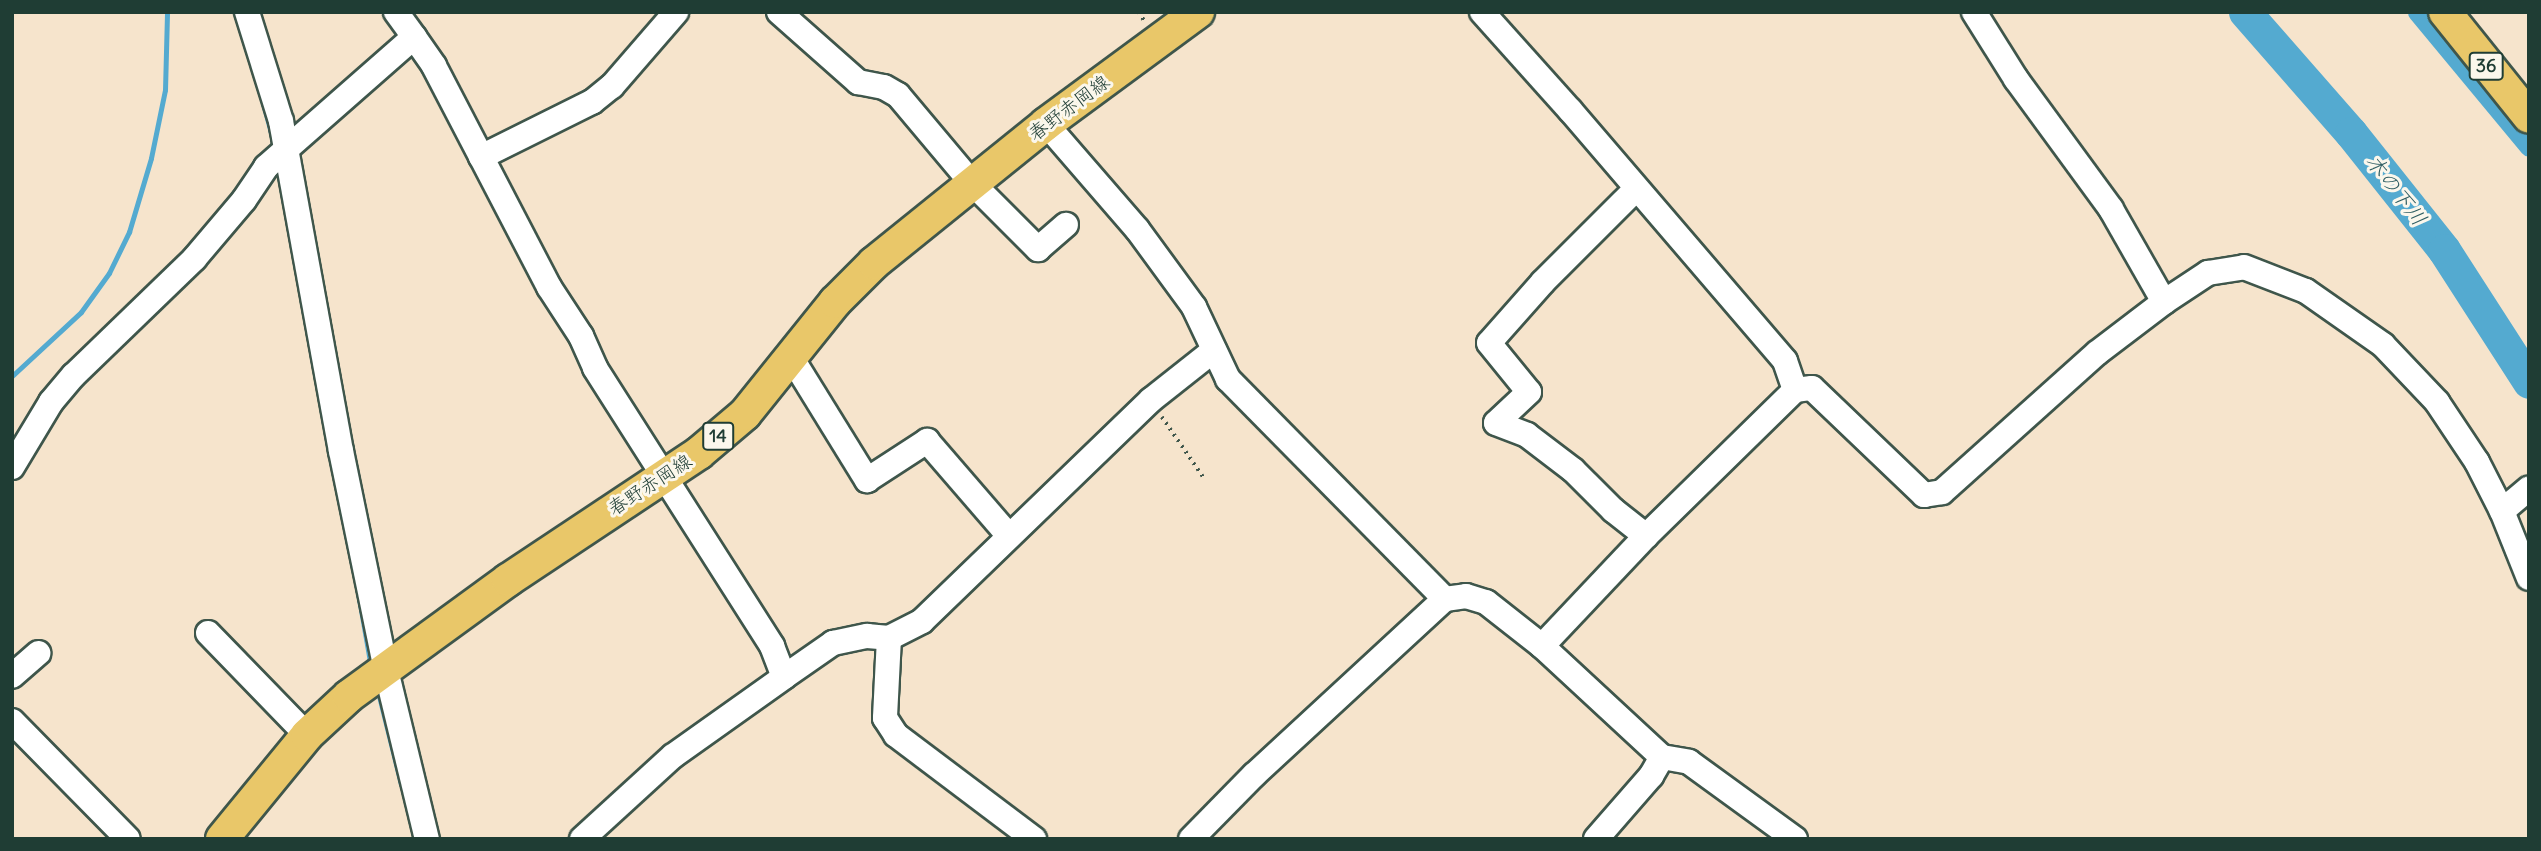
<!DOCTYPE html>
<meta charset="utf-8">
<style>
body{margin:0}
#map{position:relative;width:2541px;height:851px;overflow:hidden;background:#f6e4cc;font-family:Delius,"Klee One",sans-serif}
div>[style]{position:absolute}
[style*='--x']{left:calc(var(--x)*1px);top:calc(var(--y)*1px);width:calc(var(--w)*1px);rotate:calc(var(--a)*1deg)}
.stream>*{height:5px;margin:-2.5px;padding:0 2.5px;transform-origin:2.5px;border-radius:2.5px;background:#54aad0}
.canal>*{height:19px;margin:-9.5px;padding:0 9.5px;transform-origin:9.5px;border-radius:9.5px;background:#54aad0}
.river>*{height:33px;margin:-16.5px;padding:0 16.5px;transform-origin:16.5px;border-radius:16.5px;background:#54aad0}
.path>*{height:3.5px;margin-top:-1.75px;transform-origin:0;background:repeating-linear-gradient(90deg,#3f564b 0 2px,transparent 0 7px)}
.roads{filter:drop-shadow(2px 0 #3f564b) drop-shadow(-2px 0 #3f564b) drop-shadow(0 2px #3f564b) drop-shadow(0 -2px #3f564b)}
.minor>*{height:24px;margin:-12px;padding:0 12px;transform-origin:12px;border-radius:12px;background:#fff}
.major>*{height:32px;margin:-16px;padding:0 16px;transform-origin:16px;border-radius:16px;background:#e9c769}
span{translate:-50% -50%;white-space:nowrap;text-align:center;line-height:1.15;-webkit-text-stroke:6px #fbf7ec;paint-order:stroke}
.shield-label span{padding:2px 5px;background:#fbf7ec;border:2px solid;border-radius:5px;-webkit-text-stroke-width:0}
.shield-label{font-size:18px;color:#1f3d34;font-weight:700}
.street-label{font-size:19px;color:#1f3d34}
.water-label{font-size:21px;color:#2f5e63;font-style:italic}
.frame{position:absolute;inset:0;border:14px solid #1f3d34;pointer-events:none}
</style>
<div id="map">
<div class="stream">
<i style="--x:263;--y:103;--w:35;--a:75"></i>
<i style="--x:12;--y:376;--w:94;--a:-42.8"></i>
<i style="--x:81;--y:312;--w:48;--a:-54.3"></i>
<i style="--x:109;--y:273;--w:46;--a:-64"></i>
<i style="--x:129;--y:232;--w:77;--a:-73.4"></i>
<i style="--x:151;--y:158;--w:69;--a:-78.4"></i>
<i style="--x:165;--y:90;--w:78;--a:-88.5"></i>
<i style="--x:357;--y:587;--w:81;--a:80.1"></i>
<i style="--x:379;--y:696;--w:91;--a:76"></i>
</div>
<div class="canal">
<i style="--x:2417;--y:12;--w:175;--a:50.3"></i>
</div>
<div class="river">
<i style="--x:2245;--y:12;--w:161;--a:48.8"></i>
<i style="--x:2351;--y:133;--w:149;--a:51.5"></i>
<i style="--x:2444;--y:250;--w:157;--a:57.2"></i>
</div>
<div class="path">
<i style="--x:1139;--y:12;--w:12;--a:59"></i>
<i style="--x:1162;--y:417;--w:74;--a:55.5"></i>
</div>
<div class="roads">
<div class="minor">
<i style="--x:247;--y:12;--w:114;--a:72.7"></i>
<i style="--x:281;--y:121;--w:335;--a:79.7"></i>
<i style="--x:341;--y:451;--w:224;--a:78.4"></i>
<i style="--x:386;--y:670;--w:174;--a:76.4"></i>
<i style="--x:396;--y:12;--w:31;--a:54"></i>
<i style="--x:779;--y:12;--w:106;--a:41.5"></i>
<i style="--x:858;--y:82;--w:26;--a:11"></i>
<i style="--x:884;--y:87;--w:16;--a:30"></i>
<i style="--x:898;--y:95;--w:114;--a:50"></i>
<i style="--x:971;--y:182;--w:95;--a:45"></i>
<i style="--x:1038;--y:249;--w:37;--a:-41"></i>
<i style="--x:1482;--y:12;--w:132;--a:48.1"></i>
<i style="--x:1570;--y:110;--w:330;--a:49.4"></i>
<i style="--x:1785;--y:361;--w:31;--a:71"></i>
<i style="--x:1974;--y:12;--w:79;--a:57.9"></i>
<i style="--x:2016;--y:79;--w:161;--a:53.8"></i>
<i style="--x:2111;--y:209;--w:107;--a:60.3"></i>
<i style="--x:1046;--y:124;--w:139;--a:49.1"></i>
<i style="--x:1137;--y:229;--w:97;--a:53.8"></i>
<i style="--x:1194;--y:307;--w:80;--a:64.7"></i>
<i style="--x:1228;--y:379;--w:309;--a:45.4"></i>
<i style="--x:481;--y:157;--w:124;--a:-26.4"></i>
<i style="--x:592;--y:102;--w:26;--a:-39"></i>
<i style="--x:612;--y:86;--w:98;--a:-49.1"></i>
<i style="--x:1636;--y:189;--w:132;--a:135"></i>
<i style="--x:1543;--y:282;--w:81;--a:131.5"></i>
<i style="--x:1489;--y:343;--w:63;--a:50.8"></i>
<i style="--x:1529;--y:392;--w:45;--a:136.8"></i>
<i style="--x:1496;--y:423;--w:33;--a:21"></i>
<i style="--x:1527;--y:435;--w:58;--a:37.3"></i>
<i style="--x:1573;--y:470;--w:57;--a:45"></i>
<i style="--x:1613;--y:510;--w:42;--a:38.2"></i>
<i style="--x:791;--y:357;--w:145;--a:58.3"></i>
<i style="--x:867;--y:480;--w:72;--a:-33"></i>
<i style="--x:927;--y:441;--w:125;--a:49.2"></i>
<i style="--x:12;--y:467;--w:76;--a:-59"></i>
<i style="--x:51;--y:402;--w:35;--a:-50"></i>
<i style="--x:74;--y:375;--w:167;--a:-44"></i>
<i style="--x:194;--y:259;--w:77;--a:-49.7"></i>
<i style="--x:244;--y:200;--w:40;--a:-56"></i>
<i style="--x:266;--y:167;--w:197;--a:-41.3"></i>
<i style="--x:414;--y:37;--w:35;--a:55"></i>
<i style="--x:434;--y:66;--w:249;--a:62.5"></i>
<i style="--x:549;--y:287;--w:59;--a:56.9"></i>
<i style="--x:581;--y:336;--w:35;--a:66"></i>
<i style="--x:595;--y:368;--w:330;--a:57.5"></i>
<i style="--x:772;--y:646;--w:33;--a:69"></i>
<i style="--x:2502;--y:511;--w:35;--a:-40"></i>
<i style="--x:208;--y:633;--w:142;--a:45.9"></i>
<i style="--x:889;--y:638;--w:37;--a:-27"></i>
<i style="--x:922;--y:621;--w:318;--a:-44"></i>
<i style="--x:1151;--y:400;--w:80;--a:-38.4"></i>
<i style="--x:1542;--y:646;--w:151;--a:-46.6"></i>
<i style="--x:1646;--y:536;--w:209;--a:-44.4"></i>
<i style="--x:1795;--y:390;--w:17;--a:-7"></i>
<i style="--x:1812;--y:388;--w:155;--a:43.7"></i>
<i style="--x:1924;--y:495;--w:18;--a:-9"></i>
<i style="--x:1942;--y:492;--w:208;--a:-41.9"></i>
<i style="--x:2097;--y:353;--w:84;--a:-37.3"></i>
<i style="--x:2164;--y:302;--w:53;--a:-33.4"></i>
<i style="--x:2208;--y:273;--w:36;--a:-9"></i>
<i style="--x:2244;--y:267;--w:66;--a:21.2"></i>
<i style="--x:2306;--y:291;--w:94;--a:35"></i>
<i style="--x:2383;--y:345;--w:79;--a:46.5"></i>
<i style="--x:2437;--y:402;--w:72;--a:56.3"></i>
<i style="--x:2477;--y:462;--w:55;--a:63"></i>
<i style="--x:2502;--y:511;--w:72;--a:68.1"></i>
<i style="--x:12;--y:676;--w:35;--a:-41"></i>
<i style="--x:12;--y:721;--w:165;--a:45.5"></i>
<i style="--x:582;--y:839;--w:123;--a:-42.4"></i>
<i style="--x:673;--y:756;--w:136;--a:-35.4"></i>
<i style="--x:784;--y:677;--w:60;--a:-34.8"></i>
<i style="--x:833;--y:643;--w:35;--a:-12"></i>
<i style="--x:867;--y:636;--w:22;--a:5"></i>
<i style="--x:889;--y:638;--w:80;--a:92.9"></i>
<i style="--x:885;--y:718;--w:20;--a:57"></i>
<i style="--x:896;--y:735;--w:173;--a:37"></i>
<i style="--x:1191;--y:839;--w:90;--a:-45.5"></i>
<i style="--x:1254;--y:775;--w:260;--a:-42.7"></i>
<i style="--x:1445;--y:599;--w:21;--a:-8"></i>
<i style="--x:1466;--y:596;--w:21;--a:17"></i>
<i style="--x:1486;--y:602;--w:71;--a:38.2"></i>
<i style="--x:1542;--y:646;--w:163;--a:42.8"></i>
<i style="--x:1662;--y:757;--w:27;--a:10"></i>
<i style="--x:1689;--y:762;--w:131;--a:36"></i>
<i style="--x:1596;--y:839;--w:84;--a:-48.9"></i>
<i style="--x:1651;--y:776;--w:22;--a:-60"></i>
</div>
<div class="major">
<i style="--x:2445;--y:12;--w:134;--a:51.3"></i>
<i style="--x:222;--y:839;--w:134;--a:-50.7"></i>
<i style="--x:307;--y:735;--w:57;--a:-42.9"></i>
<i style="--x:349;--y:696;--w:197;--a:-36.1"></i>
<i style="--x:508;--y:580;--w:229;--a:-33.6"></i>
<i style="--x:699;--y:453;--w:60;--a:-40.3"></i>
<i style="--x:745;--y:414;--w:144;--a:-51.2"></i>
<i style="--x:835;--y:302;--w:55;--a:-45"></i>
<i style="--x:874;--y:263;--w:221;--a:-38.9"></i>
<i style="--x:1046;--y:124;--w:189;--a:-36.4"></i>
</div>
</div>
<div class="shield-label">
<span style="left:2486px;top:66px">36</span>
<span style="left:718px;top:436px">14</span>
</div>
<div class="street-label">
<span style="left:1069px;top:108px;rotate:-37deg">春野赤岡線</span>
<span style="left:650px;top:485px;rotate:-33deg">春野赤岡線</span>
</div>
<div class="water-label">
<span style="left:2396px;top:190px;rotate:52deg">木の下川</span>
</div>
<div class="frame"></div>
</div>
